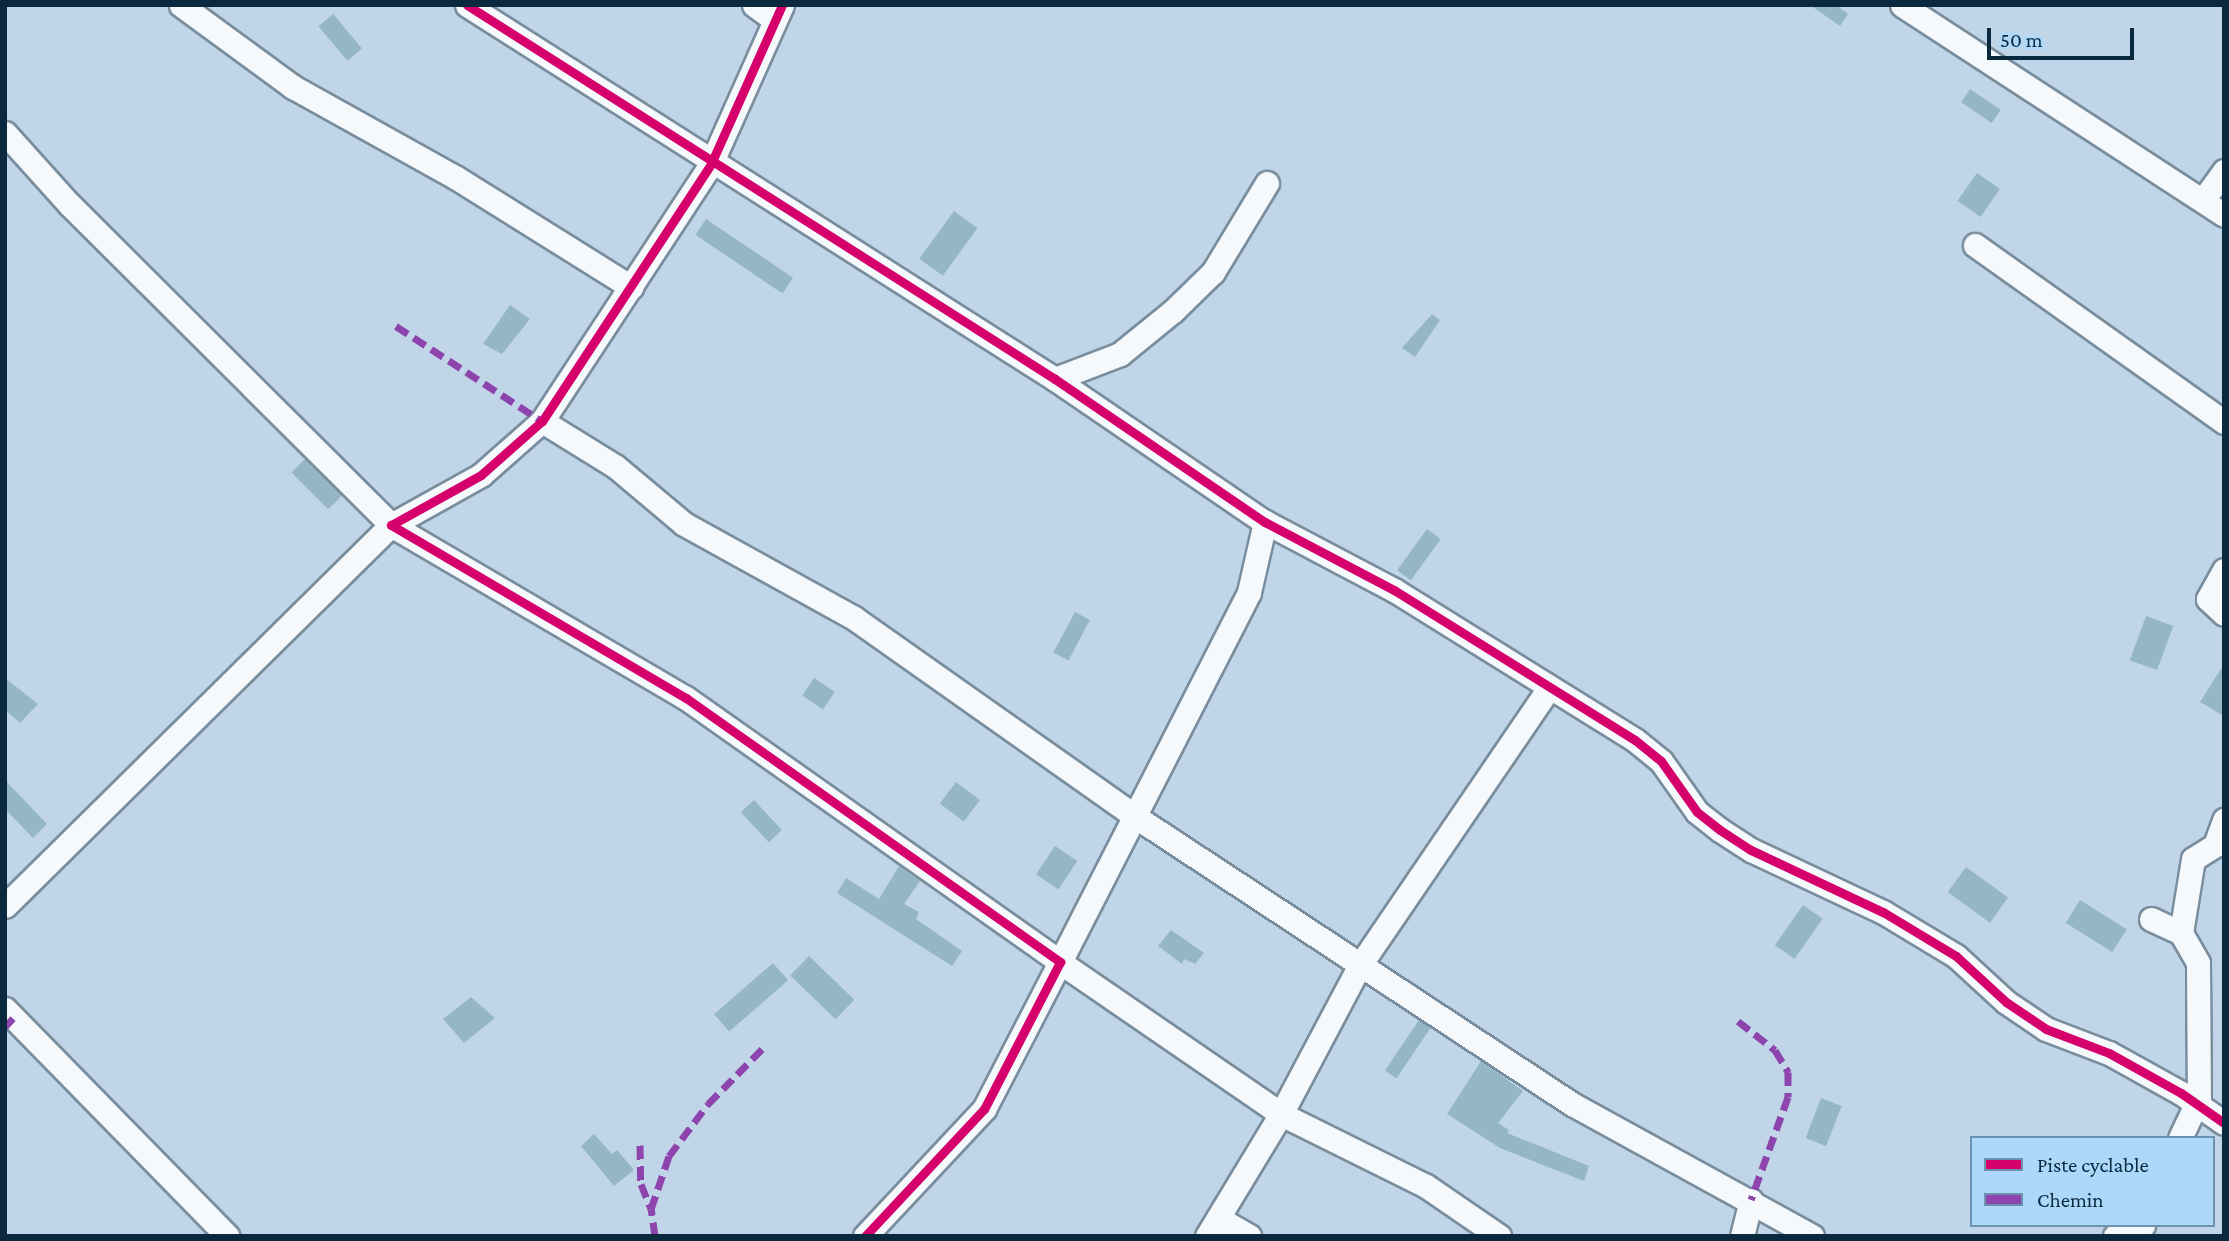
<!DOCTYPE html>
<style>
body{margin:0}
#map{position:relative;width:2229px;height:1241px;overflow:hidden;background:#c0d6e8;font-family:"Crimson Pro",serif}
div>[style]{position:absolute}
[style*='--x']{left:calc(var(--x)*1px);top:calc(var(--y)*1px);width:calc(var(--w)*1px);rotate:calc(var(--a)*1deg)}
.building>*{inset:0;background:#95b6c5;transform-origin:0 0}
.roads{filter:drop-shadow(2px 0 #788d9d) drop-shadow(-2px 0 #788d9d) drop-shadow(0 2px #788d9d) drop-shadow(0 -2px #788d9d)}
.street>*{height:23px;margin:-11.5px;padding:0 11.5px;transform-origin:11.5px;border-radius:11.5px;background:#f6f9fc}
.quiet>*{height:7px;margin-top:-3.5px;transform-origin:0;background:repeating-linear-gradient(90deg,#8e44ad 0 14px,transparent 0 21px)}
.cycleway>*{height:9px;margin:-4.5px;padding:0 4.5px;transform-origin:4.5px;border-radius:4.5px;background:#d6006c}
span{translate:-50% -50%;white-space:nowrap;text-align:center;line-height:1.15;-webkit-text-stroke:6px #aed8fa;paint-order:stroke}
.frame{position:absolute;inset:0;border:7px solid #0a293f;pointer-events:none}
.legend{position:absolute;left:1970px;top:1136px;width:245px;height:91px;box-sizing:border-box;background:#aed8fa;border:2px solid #6c92af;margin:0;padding:9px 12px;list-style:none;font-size:21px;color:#0a293f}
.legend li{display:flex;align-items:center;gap:14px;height:35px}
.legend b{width:35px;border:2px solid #6c92af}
.scale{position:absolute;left:1987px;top:28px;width:147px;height:32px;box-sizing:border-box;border:4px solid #0a293f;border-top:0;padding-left:9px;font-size:21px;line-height:24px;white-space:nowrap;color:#0a293f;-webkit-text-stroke:5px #aed8fa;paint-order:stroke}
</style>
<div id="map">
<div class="building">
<i style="clip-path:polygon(1810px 5px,1836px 5px,1848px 14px,1840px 26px)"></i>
<i style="left:333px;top:14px;width:45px;height:19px;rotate:50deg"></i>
<i style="left:1970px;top:89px;width:37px;height:16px;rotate:34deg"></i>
<i style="left:1977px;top:173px;width:28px;height:34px;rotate:35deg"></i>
<i style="left:954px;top:211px;width:29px;height:59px;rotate:36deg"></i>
<i style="left:706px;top:219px;width:105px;height:19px;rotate:34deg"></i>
<i style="clip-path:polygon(510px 305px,530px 319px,502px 354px,483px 344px)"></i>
<i style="clip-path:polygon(1432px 314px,1440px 320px,1415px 357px,1402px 348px)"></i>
<i style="left:305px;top:459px;width:52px;height:19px;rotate:45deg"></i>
<i style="left:1427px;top:529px;width:17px;height:51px;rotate:36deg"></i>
<i style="left:1075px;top:612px;width:17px;height:46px;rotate:28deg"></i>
<i style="left:2146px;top:616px;width:29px;height:47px;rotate:20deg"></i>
<i style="clip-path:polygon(2224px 664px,2224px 716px,2200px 702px)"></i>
<i style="clip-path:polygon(5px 678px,38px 704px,20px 723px,5px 710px)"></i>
<i style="left:814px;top:678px;width:25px;height:21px;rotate:34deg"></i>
<i style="clip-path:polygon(5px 780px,47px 824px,33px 838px,5px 809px)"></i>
<i style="left:956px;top:782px;width:30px;height:27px;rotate:37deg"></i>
<i style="left:754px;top:800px;width:41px;height:18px;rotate:47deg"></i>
<i style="left:1055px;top:846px;width:27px;height:34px;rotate:34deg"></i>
<i style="clip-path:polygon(899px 866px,920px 881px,904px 904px,919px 912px,916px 919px,962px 951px,952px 966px,837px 893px,846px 878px,879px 899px)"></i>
<i style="left:1966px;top:867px;width:52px;height:31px;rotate:36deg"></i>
<i style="left:2080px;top:900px;width:55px;height:27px;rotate:32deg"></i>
<i style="left:1803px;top:905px;width:24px;height:49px;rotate:35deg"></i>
<i style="clip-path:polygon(1171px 930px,1204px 953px,1195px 964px,1184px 959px,1182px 964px,1158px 946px)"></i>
<i style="left:809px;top:956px;width:63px;height:27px;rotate:44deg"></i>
<i style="left:773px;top:963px;width:23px;height:78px;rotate:49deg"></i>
<i style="clip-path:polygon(471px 997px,495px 1018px,464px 1043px,443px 1019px)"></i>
<i style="left:1419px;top:1020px;width:14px;height:61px;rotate:34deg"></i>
<i style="clip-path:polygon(1481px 1061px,1523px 1091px,1498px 1123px,1509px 1130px,1507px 1133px,1589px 1166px,1584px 1181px,1500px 1148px,1447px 1114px)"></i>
<i style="left:1821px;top:1098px;width:22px;height:43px;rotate:21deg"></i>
<i style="clip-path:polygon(594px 1134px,612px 1154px,617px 1150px,634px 1170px,614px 1186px,581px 1146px)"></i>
</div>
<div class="roads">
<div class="street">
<i style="--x:181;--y:5;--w:139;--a:36.2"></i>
<i style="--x:293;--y:87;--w:185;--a:29.1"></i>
<i style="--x:455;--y:177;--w:208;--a:32"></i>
<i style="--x:467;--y:5;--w:697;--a:32.46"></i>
<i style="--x:1055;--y:379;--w:254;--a:34.3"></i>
<i style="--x:1265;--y:522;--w:146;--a:27.8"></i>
<i style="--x:1394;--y:590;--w:284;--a:31.9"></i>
<i style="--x:1635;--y:740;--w:33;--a:39"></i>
<i style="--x:1661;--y:761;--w:62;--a:54.8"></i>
<i style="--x:1697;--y:812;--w:29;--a:38"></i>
<i style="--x:1720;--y:830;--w:37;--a:33"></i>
<i style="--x:1751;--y:850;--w:146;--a:25.2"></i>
<i style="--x:1883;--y:912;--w:85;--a:31.1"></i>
<i style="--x:1956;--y:956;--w:68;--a:42.6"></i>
<i style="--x:2006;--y:1002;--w:48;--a:34"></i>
<i style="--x:2046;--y:1029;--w:67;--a:20.9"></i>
<i style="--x:2109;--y:1053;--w:82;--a:29.1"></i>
<i style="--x:2181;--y:1093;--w:52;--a:34.9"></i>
<i style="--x:754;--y:5;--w:22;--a:36"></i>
<i style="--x:782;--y:5;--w:174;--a:114.1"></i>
<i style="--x:711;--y:164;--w:308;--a:123.3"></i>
<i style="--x:542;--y:421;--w:81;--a:138.5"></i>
<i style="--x:481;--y:475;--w:103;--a:150.9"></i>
<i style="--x:391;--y:525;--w:342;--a:30.4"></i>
<i style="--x:686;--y:698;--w:458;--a:35.2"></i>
<i style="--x:1060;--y:962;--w:165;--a:117.3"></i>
<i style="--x:984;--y:1109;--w:174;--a:133.1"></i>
<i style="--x:1902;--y:5;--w:384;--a:33.1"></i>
<i style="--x:5;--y:133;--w:96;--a:48"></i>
<i style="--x:69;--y:204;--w:455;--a:44.9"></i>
<i style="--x:391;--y:525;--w:542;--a:135.37"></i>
<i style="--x:2203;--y:200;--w:36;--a:-54"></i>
<i style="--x:1975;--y:245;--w:305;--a:35.4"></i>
<i style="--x:1055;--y:379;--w:70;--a:-21"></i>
<i style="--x:1120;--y:354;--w:68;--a:-39.1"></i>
<i style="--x:1173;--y:311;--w:56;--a:-44.3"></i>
<i style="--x:1213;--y:272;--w:104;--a:-58.8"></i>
<i style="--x:542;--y:421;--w:86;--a:31.7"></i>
<i style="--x:615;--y:466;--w:90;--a:40"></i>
<i style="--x:684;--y:524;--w:194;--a:28.9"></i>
<i style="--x:854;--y:618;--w:345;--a:35.2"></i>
<i style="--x:1136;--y:817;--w:522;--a:33.36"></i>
<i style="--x:1572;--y:1104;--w:274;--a:28.8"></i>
<i style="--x:2224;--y:570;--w:33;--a:119"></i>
<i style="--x:2208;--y:599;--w:22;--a:43"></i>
<i style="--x:2151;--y:919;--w:33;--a:25"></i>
<i style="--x:2181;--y:933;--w:34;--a:60"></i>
<i style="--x:2198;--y:963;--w:135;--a:89.6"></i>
<i style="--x:2199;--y:1098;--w:44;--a:115.4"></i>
<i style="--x:2181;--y:933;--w:75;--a:-80.8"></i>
<i style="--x:2193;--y:859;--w:26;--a:-32"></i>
<i style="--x:2215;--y:845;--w:27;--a:-70"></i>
<i style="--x:5;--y:1009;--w:318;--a:45.6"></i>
<i style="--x:1218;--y:1218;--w:36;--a:30"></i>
<i style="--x:1207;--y:1236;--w:143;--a:-58.8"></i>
<i style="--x:1281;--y:1114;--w:268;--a:-145.5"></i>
<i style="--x:1060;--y:962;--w:415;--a:-62.9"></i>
<i style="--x:1249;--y:592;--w:72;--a:-77.1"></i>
<i style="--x:1499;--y:1236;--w:88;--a:-145.6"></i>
<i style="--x:1426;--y:1186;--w:162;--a:-153.6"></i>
<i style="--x:1281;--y:1114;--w:169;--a:-62.1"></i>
<i style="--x:1360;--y:965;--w:335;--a:-55.7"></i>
<i style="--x:1742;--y:1236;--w:37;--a:-76"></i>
<i style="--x:2115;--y:1236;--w:30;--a:-21"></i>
</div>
</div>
<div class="quiet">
<i style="--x:396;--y:326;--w:174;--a:33.1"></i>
<i style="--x:1738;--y:1021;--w:47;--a:38.1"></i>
<i style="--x:1775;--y:1050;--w:26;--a:59"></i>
<i style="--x:1788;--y:1072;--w:25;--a:90"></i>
<i style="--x:1788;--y:1097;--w:109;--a:109.8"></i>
<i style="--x:5;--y:1027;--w:12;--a:-48"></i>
<i style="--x:640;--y:1145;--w:39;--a:89"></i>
<i style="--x:641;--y:1184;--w:27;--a:68"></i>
<i style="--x:655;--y:1236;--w:27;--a:-98"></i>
<i style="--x:651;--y:1209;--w:56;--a:-71.2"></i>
<i style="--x:669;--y:1156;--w:65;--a:-53.1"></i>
<i style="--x:708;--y:1104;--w:84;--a:-45.5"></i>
</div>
<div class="cycleway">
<i style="--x:467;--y:5;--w:697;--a:32.46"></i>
<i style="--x:1055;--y:379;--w:254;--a:34.3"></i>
<i style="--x:1265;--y:522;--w:146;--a:27.8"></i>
<i style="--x:1394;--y:590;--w:284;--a:31.9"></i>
<i style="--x:1635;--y:740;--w:33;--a:39"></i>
<i style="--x:1661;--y:761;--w:62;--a:54.8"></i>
<i style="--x:1697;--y:812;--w:29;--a:38"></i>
<i style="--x:1720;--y:830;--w:37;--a:33"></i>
<i style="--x:1751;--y:850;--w:146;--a:25.2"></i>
<i style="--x:1883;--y:912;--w:85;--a:31.1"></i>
<i style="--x:1956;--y:956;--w:68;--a:42.6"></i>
<i style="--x:2006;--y:1002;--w:48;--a:34"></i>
<i style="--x:2046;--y:1029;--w:67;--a:20.9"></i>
<i style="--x:2109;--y:1053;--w:82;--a:29.1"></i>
<i style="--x:2181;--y:1093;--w:52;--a:34.9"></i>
<i style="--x:782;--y:5;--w:174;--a:114.1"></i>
<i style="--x:711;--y:164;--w:308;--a:123.3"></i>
<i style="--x:542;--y:421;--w:81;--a:138.5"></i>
<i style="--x:481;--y:475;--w:103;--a:150.9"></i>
<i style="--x:391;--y:525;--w:342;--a:30.4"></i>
<i style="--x:686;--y:698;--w:458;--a:35.2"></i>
<i style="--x:1060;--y:962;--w:165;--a:117.3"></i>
<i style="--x:984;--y:1109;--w:174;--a:133.1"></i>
</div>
<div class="frame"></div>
<ul class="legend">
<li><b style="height:9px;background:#d6006c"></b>Piste cyclable</li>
<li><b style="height:9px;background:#8e44ad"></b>Chemin</li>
</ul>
<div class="scale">50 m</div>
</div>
